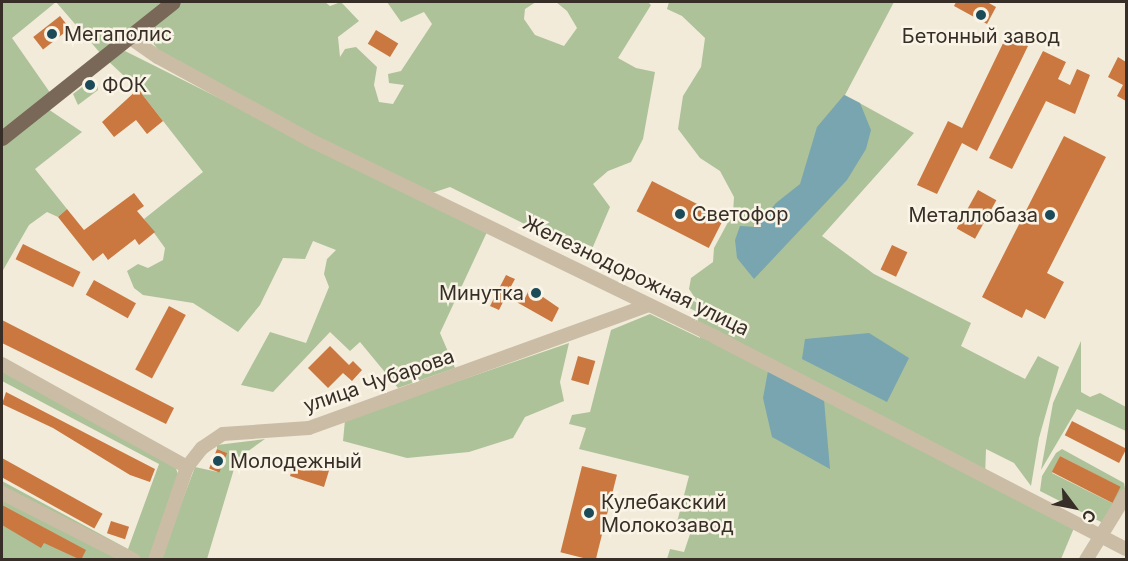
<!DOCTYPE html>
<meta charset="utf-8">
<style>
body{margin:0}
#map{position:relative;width:1128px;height:561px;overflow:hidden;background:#f2ebda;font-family:Inter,sans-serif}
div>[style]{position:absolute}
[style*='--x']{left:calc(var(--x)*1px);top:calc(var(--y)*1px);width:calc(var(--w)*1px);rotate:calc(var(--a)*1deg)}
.green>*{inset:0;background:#adc299}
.water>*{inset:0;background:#78a5b0}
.building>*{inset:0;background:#ca7840;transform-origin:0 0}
.minor>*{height:14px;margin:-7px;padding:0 7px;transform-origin:7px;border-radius:7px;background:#cbbda5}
.major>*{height:15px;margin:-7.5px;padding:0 7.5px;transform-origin:7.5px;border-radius:7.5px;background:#796857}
.dots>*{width:16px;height:16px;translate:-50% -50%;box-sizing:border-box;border:3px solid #faf4e6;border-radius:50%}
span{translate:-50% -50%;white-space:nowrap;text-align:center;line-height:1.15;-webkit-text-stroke:5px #faf4e6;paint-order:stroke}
.poi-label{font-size:20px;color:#362e27}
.left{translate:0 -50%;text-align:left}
.right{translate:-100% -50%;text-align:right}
.street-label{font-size:20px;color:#362e27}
.frame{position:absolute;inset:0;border:3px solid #362e27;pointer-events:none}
.north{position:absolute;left:1044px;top:477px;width:60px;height:60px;-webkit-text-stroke:4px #faf4e6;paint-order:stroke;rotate:122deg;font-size:16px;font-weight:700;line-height:24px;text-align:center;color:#362e27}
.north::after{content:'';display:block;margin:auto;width:21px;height:27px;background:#362e27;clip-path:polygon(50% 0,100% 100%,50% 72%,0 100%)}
</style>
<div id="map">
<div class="green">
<i style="clip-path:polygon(2px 2px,165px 2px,101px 54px,56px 2px,12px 38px,51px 94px,2px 132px)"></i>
<i style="clip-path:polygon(180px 2px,325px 2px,330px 6px,341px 2px,359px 21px,338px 37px,340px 57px,345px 49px,356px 47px,377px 67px,374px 85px,379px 102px,393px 104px,404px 85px,389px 83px,388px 74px,401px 71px,432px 24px,424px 12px,401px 22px,387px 2px,536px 2px,525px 9px,524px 19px,535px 35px,564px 46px,577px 28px,567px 11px,556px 2px,648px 2px,651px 5px,618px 58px,636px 68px,655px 72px,643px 139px,631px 162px,608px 171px,593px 184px,610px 207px,589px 256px,450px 187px,432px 193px,313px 138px,162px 55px,153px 43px,152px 29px)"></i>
<i style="clip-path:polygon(669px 2px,894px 2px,845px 95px,914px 133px,822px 236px,874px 274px,971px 323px,961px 346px,1025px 379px,1038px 356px,1059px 367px,1039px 438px,1031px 486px,1014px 463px,986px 449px,985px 478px,1074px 528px,1061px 559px,667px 559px,670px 549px,684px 552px,691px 531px,676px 526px,689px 476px,579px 449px,586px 428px,569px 424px,572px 415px,590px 412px,611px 330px,650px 314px,700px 338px,697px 312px,680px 303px,682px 294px,699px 304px,689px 289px,691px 278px,713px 262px,714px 248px,733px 213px,734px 197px,720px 171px,700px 158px,678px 129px,683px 96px,701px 67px,705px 38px,682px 16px,667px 9px)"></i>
<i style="clip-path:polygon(125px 51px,487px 232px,440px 333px,455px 368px,398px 388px,360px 342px,350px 351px,330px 332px,273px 392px,241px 385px,270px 332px,306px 343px,329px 287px,324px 274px,327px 259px,336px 250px,313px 241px,305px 259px,283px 258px,260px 305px,238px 332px,193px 303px,143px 295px,134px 288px,127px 271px,138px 264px,148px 268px,163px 260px,165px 248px,144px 219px,203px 172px,138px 89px,107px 60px)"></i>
<i style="clip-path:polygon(90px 81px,98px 85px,98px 90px,78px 105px,73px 94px)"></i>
<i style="clip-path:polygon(48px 109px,82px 132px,35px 169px,67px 209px,58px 217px,47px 212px,29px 225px,2px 272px,2px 144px)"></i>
<i style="clip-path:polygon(1081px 341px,1081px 392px,1090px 397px,1100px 393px,1126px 407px,1126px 431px,1077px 409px,1041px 470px,1053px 403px)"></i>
<i style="clip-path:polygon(569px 343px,560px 382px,564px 401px,525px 417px,513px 438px,469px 452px,407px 458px,343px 441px,345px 420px)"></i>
<i style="clip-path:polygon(2px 366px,175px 466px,178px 474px,151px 558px,137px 558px,2px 490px,2px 481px,128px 549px,159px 464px,2px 381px)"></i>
<i style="clip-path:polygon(265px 439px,237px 459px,207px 559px,160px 560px,195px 467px,218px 472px,227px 453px,217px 449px,217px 445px)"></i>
<i style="clip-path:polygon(evenodd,1062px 449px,1124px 483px,1125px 489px,1105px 524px,1040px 491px,1042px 476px,1056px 453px,1062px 449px,1060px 456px,1120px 487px,1112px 503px,1052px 473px,1060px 456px)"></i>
<i style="clip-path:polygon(2px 496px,128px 559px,2px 559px)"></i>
</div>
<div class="water">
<i style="clip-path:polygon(844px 95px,860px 103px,871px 130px,866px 149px,847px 180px,754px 279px,737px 258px,735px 240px,740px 226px,756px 227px,776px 203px,800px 184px,817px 127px)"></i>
<i style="clip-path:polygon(869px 333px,909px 358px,887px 402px,802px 359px,805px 339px)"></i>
<i style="clip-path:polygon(768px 371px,824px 400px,830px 469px,772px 437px,763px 398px)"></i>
</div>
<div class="building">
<i style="clip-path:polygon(956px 2px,987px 2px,996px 7px,987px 24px,954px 6px)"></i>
<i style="left:60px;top:16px;width:16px;height:34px;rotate:52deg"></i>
<i style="left:376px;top:30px;width:26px;height:16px;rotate:31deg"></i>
<i style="clip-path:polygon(1007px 35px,1028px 46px,977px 151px,962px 143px,937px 194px,917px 185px,948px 121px,962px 128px)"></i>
<i style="clip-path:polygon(1043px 51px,1066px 62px,1058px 79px,1070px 85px,1077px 69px,1090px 75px,1075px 114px,1046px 101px,1012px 169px,989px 158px)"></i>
<i style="clip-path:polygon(1118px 57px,1126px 62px,1126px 101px,1117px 96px,1123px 85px,1108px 77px)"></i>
<i style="clip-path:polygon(138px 89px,163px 121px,147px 134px,136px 120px,114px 137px,102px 122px)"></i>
<i style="clip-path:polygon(1064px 136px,1106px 157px,1047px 273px,1064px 282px,1045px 319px,1026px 309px,1022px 318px,982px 297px)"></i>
<i style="left:652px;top:181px;width:81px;height:34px;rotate:27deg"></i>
<i style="left:978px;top:190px;width:21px;height:44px;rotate:29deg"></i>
<i style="clip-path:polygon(134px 193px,144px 206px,137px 211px,155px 232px,139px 245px,135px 239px,108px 260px,103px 253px,93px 261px,58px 217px,67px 209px,84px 230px)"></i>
<i style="left:23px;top:244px;width:64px;height:17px;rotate:26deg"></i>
<i style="left:892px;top:245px;width:17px;height:27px;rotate:25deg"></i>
<i style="clip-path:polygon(506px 275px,515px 279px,509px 290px,525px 298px,530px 288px,559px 308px,552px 322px,506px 296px,499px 310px,490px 306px)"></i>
<i style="left:94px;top:280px;width:48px;height:17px;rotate:29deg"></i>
<i style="left:169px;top:306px;width:19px;height:72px;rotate:28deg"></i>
<i style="clip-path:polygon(2px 320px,174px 408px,166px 424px,2px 343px)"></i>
<i style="clip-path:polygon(330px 346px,349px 365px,353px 361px,362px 370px,352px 381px,343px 373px,328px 388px,308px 368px)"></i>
<i style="left:578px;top:356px;width:18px;height:25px;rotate:16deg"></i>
<i style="clip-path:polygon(6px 392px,155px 469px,150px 482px,130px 475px,53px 428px,2px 404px)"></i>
<i style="left:1072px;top:421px;width:61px;height:16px;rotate:27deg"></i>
<i style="left:217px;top:449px;width:11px;height:21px;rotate:22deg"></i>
<i style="left:1060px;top:456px;width:68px;height:18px;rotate:27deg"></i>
<i style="left:2px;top:458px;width:115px;height:17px;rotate:29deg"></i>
<i style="clip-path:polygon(295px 461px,322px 470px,324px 462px,331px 464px,324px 487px,290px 476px)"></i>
<i style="left:582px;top:466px;width:36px;height:89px;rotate:14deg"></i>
<i style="clip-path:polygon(2px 505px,86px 550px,81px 560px,44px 543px,41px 548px,2px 525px)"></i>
<i style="left:111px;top:521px;width:19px;height:13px;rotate:18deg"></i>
</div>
<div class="minor">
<i style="--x:129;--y:37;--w:35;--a:35"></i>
<i style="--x:158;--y:57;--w:175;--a:28.6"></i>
<i style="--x:312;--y:141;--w:450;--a:25.9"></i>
<i style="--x:717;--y:338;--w:460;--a:27.3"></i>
<i style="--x:2;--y:364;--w:212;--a:29.1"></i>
<i style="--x:2;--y:493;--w:148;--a:26.9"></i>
<i style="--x:155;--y:560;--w:98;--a:-71"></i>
<i style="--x:187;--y:467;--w:24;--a:-52"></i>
<i style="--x:202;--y:448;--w:25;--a:-34"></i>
<i style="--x:223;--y:434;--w:86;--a:-4"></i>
<i style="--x:309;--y:428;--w:361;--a:-19.9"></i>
<i style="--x:1086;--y:560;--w:76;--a:-58.4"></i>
</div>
<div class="major">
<i style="--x:2;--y:138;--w:218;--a:-38.5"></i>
</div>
<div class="dots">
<i style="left:981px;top:15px;background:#1b4b59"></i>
<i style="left:52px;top:34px;background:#1b4b59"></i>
<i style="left:90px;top:85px;background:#1b4b59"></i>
<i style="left:680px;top:214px;background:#1b4b59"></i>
<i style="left:1050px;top:215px;background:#1b4b59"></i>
<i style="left:536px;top:293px;background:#1b4b59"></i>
<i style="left:218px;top:461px;background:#1b4b59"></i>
<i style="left:589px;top:513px;background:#1b4b59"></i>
</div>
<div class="poi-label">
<span class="left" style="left:64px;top:34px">Мегаполис</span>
<span style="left:981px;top:36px">Бетонный завод</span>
<span class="left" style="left:102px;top:85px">ФОК</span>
<span class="left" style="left:692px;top:214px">Светофор</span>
<span class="right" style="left:1038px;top:215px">Металлобаза</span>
<span class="right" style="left:524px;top:293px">Минутка</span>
<span class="left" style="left:230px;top:461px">Молодежный</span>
<span class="left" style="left:601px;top:514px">Кулебакский<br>Молокозавод</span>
</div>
<div class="street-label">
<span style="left:636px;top:276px;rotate:26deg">Железнодорожная улица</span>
<span style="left:379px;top:381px;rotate:-19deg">улица Чубарова</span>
</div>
<div class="frame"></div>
<div class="north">С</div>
</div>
